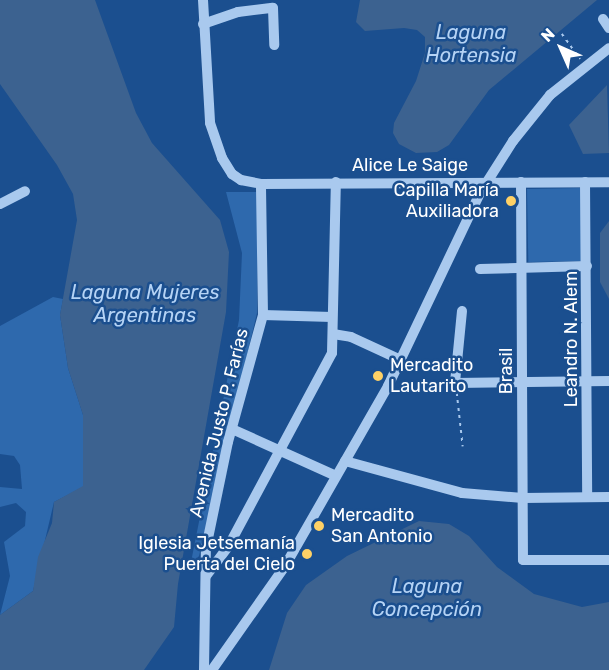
<!DOCTYPE html>
<meta charset="utf-8">
<style>
body{margin:0}
#map{position:relative;width:609px;height:670px;overflow:hidden;background:#1b4f8f;font-family:Rubik,sans-serif}
div>[style]{position:absolute}
[style*='--x']{left:calc(var(--x)*1px);top:calc(var(--y)*1px);width:calc(var(--w)*1px);rotate:calc(var(--a)*1deg)}
.green>*{inset:0;background:#2e69ad;transform-origin:0 0}
.water>*{inset:0;background:#3c6290}
.path>*{height:1.5px;margin-top:-0.75px;transform-origin:0;background:repeating-linear-gradient(90deg,#a9c9ee 0 3px,transparent 0 7.5px)}
.minor>*{height:10px;margin:-5px;padding:0 5px;transform-origin:5px;border-radius:5px;background:#a9c9ee}
.dots>*{width:16px;height:16px;translate:-50% -50%;box-sizing:border-box;border:3px solid #1b4f8f;border-radius:50%}
span{translate:-50% -50%;white-space:nowrap;text-align:center;line-height:1.15;-webkit-text-stroke:5px #1b4f8f;paint-order:stroke}
.street-label{font-size:18px;color:#fff}
.poi-label{font-size:18px;color:#fff}
.right{translate:-100% -50%;text-align:right}
.left{translate:0 -50%;text-align:left}
.water-label{font-size:20px;color:#b5d3f5;font-style:italic}
.north{position:absolute;left:531px;top:18px;width:60px;height:60px;-webkit-text-stroke:4px #1b4f8f;paint-order:stroke;rotate:315deg;font-size:16px;font-weight:700;line-height:24px;text-align:center;color:#fff}
.north::after{content:'';display:block;margin:auto;width:21px;height:27px;background:#fff;clip-path:polygon(50% 0,100% 100%,50% 72%,0 100%)}
</style>
<div id="map">
<div class="green">
<i style="left:581px;top:188px;width:73px;height:54px;rotate:89deg"></i>
<i style="clip-path:polygon(226px 192px,258px 192px,257px 313px,199px 556px,190px 567px,239px 320px,242px 253px)"></i>
<i style="clip-path:polygon(53px 297px,63px 299px,60px 315px,68px 368px,83px 415px,83px 487px,54px 502px,33px 591px,0 615px,10px 576px,4px 542px,25px 526px,26px 512px,16px 503px,0 507px,0 487px,22px 489px,20px 465px,14px 456px,0 454px,0 326px)"></i>
</div>
<div class="water">
<i style="clip-path:polygon(0 0,95px 0,136px 113px,152px 143px,220px 220px,229px 252px,226px 312px,178px 584px,174px 627px,144px 670px,0 670px,0 615px,33px 591px,38px 557px,52px 523px,54px 502px,83px 486px,83px 415px,68px 368px,60px 315px,77px 220px,73px 194px,57px 165px,0 84px)"></i>
<i style="clip-path:polygon(360px 0,597px 0,489px 90px,449px 145px,437px 152px,416px 153px,399px 144px,393px 133px,394px 123px,416px 81px,425px 53px,425px 37px,417px 30px,404px 28px,365px 31px,356px 22px)"></i>
<i style="clip-path:polygon(607px 85px,609px 153px,583px 154px,569px 125px)"></i>
<i style="clip-path:polygon(609px 221px,609px 299px,600px 282px,600px 233px)"></i>
<i style="clip-path:polygon(419px 521px,449px 524px,469px 536px,497px 567px,534px 594px,582px 607px,609px 602px,609px 670px,269px 670px,287px 613px,306px 585px,347px 556px)"></i>
</div>
<div class="path">
<i style="--x:562;--y:34;--w:31;--a:54"></i>
<i style="--x:457;--y:393;--w:54;--a:83.7"></i>
</div>
<div class="minor">
<i style="--x:203;--y:0;--w:123;--a:86.7"></i>
<i style="--x:210;--y:123;--w:37;--a:71"></i>
<i style="--x:222;--y:158;--w:19;--a:58"></i>
<i style="--x:232;--y:174;--w:11;--a:34"></i>
<i style="--x:241;--y:180;--w:20;--a:11"></i>
<i style="--x:261;--y:184;--w:348;--a:-0.3"></i>
<i style="--x:603;--y:19;--w:11;--a:56"></i>
<i style="--x:203;--y:24;--w:37;--a:-19"></i>
<i style="--x:238;--y:12;--w:35;--a:-7"></i>
<i style="--x:273;--y:8;--w:37;--a:88"></i>
<i style="--x:521;--y:182;--w:378;--a:89.7"></i>
<i style="--x:523;--y:560;--w:86;--a:0"></i>
<i style="--x:585;--y:182;--w:315;--a:89.6"></i>
<i style="--x:0;--y:204;--w:28;--a:-27"></i>
<i style="--x:480;--y:269;--w:107;--a:-1.6"></i>
<i style="--x:462;--y:311;--w:72;--a:95.6"></i>
<i style="--x:455;--y:383;--w:154;--a:-0.7"></i>
<i style="--x:263;--y:315;--w:69;--a:1.7"></i>
<i style="--x:333;--y:334;--w:18;--a:9"></i>
<i style="--x:351;--y:337;--w:55;--a:24.7"></i>
<i style="--x:232;--y:429;--w:114;--a:24.3"></i>
<i style="--x:345;--y:461;--w:121;--a:15.3"></i>
<i style="--x:462;--y:493;--w:61;--a:4.7"></i>
<i style="--x:523;--y:498;--w:86;--a:-0.7"></i>
<i style="--x:206;--y:576;--w:36;--a:-53"></i>
<i style="--x:228;--y:547;--w:220;--a:-61.8"></i>
<i style="--x:332;--y:353;--w:171;--a:-88.7"></i>
<i style="--x:204;--y:670;--w:122;--a:-89.1"></i>
<i style="--x:206;--y:548;--w:108;--a:-78.3"></i>
<i style="--x:228;--y:442;--w:132;--a:-74.6"></i>
<i style="--x:263;--y:315;--w:131;--a:-90.9"></i>
<i style="--x:212;--y:670;--w:127;--a:-54.9"></i>
<i style="--x:285;--y:566;--w:207;--a:-60.2"></i>
<i style="--x:388;--y:386;--w:214;--a:-64.5"></i>
<i style="--x:480;--y:193;--w:62;--a:-57.6"></i>
<i style="--x:513;--y:141;--w:59;--a:-51.2"></i>
<i style="--x:550;--y:95;--w:75;--a:-38.5"></i>
</div>
<div class="dots">
<i style="left:511px;top:201px;background:#ffd166"></i>
<i style="left:378px;top:376px;background:#ffd166"></i>
<i style="left:319px;top:526px;background:#ffd166"></i>
<i style="left:307px;top:554px;background:#ffd166"></i>
</div>
<div class="street-label">
<span style="left:410px;top:165px">Alice Le Saige</span>
<span style="left:571px;top:339px;rotate:-90deg">Leandro N. Alem</span>
<span style="left:506px;top:371px;rotate:-90deg">Brasil</span>
<span style="left:219px;top:423px;rotate:-76deg">Avenida Justo P. Farías</span>
</div>
<div class="poi-label">
<span class="right" style="left:499px;top:201px">Capilla María<br>Auxiliadora</span>
<span class="left" style="left:390px;top:376px">Mercadito<br>Lautarito</span>
<span class="left" style="left:331px;top:526px">Mercadito<br>San Antonio</span>
<span class="right" style="left:295px;top:554px">Iglesia Jetsemanía<br>Puerta del Cielo</span>
</div>
<div class="water-label">
<span style="left:471px;top:44px">Laguna<br>Hortensia</span>
<span style="left:145px;top:304px">Laguna Mujeres<br>Argentinas</span>
<span style="left:427px;top:598px">Laguna<br>Concepción</span>
</div>
<div class="north">N</div>
</div>
